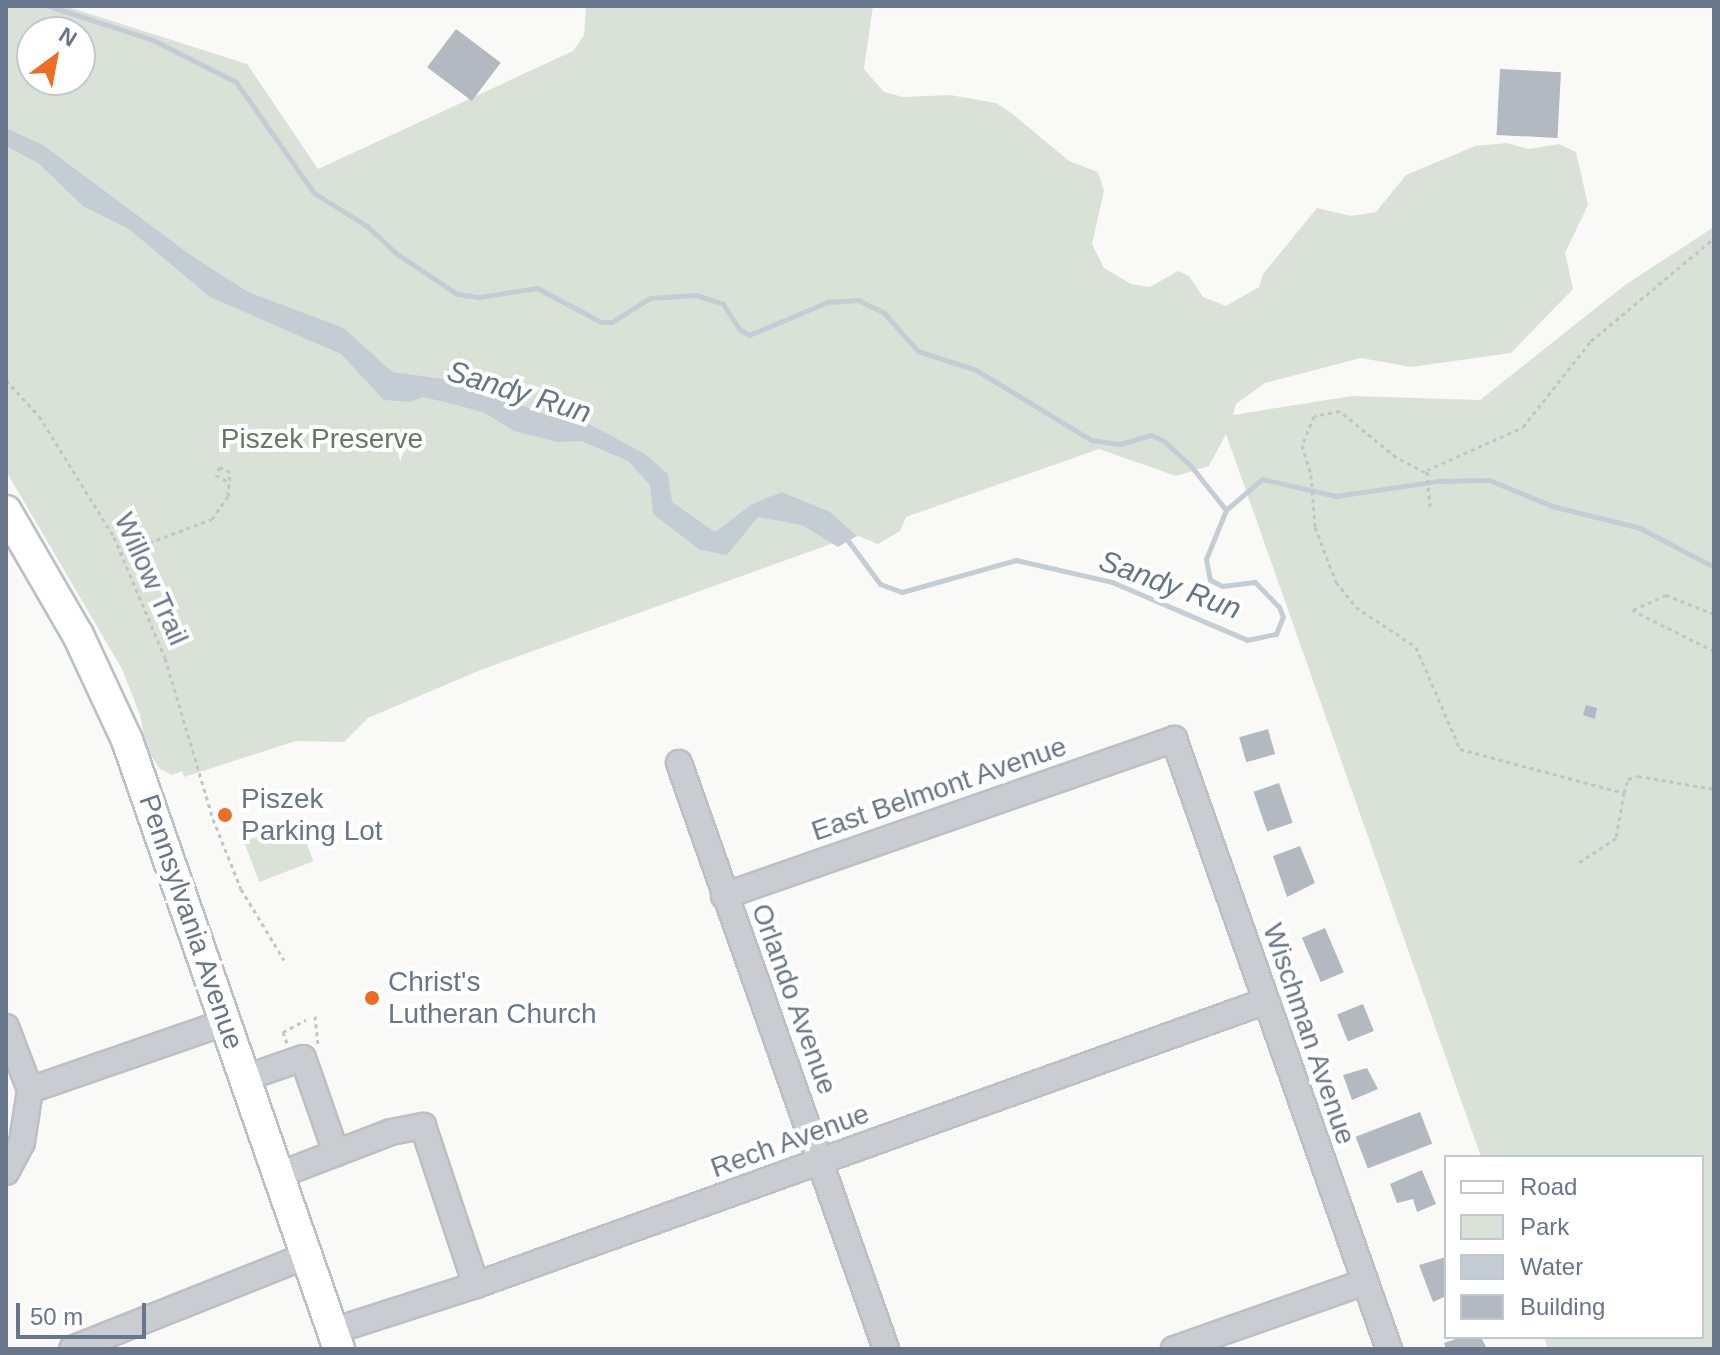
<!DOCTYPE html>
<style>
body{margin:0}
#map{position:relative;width:1720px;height:1355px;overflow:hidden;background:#f9faf7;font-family:Helvetica,sans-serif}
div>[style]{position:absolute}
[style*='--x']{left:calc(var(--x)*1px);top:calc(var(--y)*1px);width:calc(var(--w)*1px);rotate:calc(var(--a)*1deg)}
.green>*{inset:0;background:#dae2d8;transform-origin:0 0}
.water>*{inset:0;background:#c4cdd4}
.stream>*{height:5px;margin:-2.5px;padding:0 2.5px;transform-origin:2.5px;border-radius:2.5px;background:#c4cdd4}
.building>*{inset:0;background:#b2b9c0;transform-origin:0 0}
.path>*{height:3px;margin-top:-1.5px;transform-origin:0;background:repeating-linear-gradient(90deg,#c3c4c7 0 4px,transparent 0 8px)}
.roads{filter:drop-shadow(2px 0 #bcbfc4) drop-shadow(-2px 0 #bcbfc4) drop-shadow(0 2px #bcbfc4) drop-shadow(0 -2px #bcbfc4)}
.minor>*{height:24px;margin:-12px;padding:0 12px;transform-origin:12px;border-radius:12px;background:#c9ccd0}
.major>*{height:30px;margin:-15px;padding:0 15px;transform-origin:15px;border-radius:15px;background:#fff}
.dots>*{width:22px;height:22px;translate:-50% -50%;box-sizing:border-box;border:4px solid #fff;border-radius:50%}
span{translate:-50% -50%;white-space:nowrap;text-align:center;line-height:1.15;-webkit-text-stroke:8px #fff;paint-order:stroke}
.park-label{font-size:28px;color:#647b62}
.street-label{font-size:28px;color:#67768a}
.poi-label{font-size:28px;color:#67768a}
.left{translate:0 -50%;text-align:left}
.water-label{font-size:30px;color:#637785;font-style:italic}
.frame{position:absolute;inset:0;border:8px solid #67768a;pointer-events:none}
.legend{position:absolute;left:1444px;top:1155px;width:260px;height:184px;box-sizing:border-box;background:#fff;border:2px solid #c2c8d0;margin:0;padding:10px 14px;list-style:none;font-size:24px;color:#67768a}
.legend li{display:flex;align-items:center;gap:16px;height:40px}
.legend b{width:40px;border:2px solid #c2c8d0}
.north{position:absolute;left:16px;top:16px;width:80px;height:80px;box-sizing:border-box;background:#fff;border:2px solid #c2c8d0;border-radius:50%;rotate:32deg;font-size:22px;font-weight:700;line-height:32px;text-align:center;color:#67768a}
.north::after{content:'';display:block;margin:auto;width:28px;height:36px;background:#ee6c23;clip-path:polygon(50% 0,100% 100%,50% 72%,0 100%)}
.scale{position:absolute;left:16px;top:1303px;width:130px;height:36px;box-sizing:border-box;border:4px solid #67768a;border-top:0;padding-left:10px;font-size:24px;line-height:28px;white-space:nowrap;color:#67768a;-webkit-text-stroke:6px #fff;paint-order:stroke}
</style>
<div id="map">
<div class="green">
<i style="clip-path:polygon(evenodd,6px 6px,65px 6px,247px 64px,318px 169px,573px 51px,584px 35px,586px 6px,873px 6px,864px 69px,884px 92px,903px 97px,950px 95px,996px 103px,1010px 112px,1069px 161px,1098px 172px,1104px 191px,1092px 244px,1104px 268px,1131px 284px,1150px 287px,1178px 271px,1189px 276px,1203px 297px,1226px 306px,1259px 287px,1263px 274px,1317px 208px,1351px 216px,1376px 212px,1406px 175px,1475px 146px,1507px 143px,1529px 149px,1559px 144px,1576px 152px,1588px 205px,1565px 253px,1573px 289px,1511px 353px,1411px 367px,1361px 358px,1265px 383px,1236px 404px,1233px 415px,1352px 396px,1480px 400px,1625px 285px,1714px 227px,1714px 1349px,1548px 1349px,1544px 1337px,1702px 1337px,1702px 1157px,1481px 1157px,1226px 434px,1209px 466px,1176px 476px,1099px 449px,906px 517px,900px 531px,878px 544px,856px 535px,483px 669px,368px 718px,344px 742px,296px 741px,184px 777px,182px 771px,172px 775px,160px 769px,147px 750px,140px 715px,122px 669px,6px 471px,6px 6px,32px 32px,80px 32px,80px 80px,32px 80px,32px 32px)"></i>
<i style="left:298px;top:821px;width:43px;height:58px;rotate:69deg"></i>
</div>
<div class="water">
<i style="clip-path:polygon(6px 128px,43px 145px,192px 256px,248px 292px,344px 328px,392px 372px,458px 381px,544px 414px,563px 410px,645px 454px,668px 474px,672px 502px,715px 532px,752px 504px,782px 492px,830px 512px,857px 536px,838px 547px,802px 525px,758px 517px,727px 555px,700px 550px,653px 514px,650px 485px,628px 461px,581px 441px,557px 442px,514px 431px,485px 413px,457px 405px,423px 397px,410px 402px,384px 400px,341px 354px,210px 297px,129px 229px,83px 206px,38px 163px,6px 146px)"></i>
</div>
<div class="stream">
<i style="--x:49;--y:6;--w:109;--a:18.1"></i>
<i style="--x:153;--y:40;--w:93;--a:26.8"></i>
<i style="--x:236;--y:82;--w:136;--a:54.9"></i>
<i style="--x:314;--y:193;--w:62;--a:31.9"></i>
<i style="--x:367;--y:226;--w:41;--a:43"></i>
<i style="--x:397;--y:254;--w:72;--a:33.7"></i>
<i style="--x:457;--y:294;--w:22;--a:8"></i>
<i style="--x:479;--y:297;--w:59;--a:-8.8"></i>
<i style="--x:537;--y:288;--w:72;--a:28"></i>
<i style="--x:601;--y:322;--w:11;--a:0"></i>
<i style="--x:612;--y:322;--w:45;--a:-32.3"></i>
<i style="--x:650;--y:298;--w:46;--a:-3.7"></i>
<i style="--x:696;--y:295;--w:28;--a:18"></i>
<i style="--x:723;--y:304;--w:30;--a:57"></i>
<i style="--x:739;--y:329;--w:12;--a:31"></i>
<i style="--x:749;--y:335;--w:86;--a:-22.7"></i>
<i style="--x:828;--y:302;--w:30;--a:-4"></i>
<i style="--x:858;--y:300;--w:28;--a:26"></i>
<i style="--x:883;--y:312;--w:52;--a:48.1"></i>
<i style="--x:918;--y:351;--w:61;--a:18.1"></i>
<i style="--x:976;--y:370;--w:135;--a:31.3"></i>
<i style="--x:1091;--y:440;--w:29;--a:8"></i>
<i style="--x:1120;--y:444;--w:32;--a:-16"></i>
<i style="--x:1151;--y:435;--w:14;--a:25"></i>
<i style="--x:1164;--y:441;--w:35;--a:43"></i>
<i style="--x:1190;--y:465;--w:58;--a:51.3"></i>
<i style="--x:846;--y:538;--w:57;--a:53.5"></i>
<i style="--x:880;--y:584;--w:23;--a:20"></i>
<i style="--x:902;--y:592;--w:118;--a:-15.7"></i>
<i style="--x:1016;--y:560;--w:98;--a:12.9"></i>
<i style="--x:1112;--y:582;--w:147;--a:23.2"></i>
<i style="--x:1247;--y:640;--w:30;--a:-12"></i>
<i style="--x:1276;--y:634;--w:18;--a:-68"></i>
<i style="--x:1283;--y:617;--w:11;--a:-112"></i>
<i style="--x:1279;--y:607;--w:35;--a:-134"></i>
<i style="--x:1255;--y:582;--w:33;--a:173"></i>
<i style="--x:1222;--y:586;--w:13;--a:-153"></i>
<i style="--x:1210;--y:580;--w:21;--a:-101"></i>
<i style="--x:1206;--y:559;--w:53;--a:-67.8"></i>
<i style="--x:1226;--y:510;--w:48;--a:-40.7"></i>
<i style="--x:1262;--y:479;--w:76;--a:12.9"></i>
<i style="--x:1336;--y:496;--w:102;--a:-8.4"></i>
<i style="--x:1437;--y:481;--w:52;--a:-1.1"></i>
<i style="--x:1489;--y:480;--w:68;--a:22.4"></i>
<i style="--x:1552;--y:506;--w:91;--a:14"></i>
<i style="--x:1640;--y:528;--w:84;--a:27.8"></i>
</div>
<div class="building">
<i style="left:456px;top:29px;width:56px;height:48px;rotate:37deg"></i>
<i style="left:1500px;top:69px;width:61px;height:66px;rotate:3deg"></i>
<i style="clip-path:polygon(1586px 705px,1597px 708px,1595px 719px,1583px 715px)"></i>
<i style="left:1268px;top:729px;width:26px;height:30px;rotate:74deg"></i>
<i style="left:1279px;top:783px;width:42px;height:27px;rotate:71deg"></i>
<i style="clip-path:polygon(1300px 846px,1315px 883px,1287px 897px,1273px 856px)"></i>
<i style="left:1325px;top:928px;width:48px;height:25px;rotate:67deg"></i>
<i style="left:1363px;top:1004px;width:29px;height:28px;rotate:68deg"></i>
<i style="clip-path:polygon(1367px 1068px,1378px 1089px,1352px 1100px,1343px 1075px)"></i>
<i style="left:1420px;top:1112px;width:34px;height:69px;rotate:69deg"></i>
<i style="clip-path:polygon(1422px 1170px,1436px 1204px,1417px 1212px,1413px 1199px,1397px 1203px,1390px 1184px)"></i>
<i style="clip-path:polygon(1446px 1257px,1446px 1296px,1433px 1302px,1419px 1265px)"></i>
<i style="clip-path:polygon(1462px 1337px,1481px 1337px,1487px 1349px,1446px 1349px,1444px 1343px)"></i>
</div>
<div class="path">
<i style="--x:6;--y:380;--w:49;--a:47.5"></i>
<i style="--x:39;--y:416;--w:142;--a:58.2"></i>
<i style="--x:114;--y:537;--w:131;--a:67.1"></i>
<i style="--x:165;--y:658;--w:168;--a:73.4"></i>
<i style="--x:213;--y:819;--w:75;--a:68.2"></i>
<i style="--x:241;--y:889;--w:83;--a:58.8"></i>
<i style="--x:1425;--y:472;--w:33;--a:-153"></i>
<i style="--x:1396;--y:457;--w:72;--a:-140.6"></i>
<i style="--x:1340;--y:411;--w:26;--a:169"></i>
<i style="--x:1314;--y:416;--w:31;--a:112"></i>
<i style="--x:1302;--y:445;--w:31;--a:73"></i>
<i style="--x:1311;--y:475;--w:52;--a:85.6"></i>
<i style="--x:1315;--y:527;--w:59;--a:69.1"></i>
<i style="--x:1336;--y:582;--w:32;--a:51"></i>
<i style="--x:1356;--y:607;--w:72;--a:33.7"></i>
<i style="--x:1416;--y:647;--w:111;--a:66.7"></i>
<i style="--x:1460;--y:749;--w:170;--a:15"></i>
<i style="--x:1624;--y:793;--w:46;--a:100.1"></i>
<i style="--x:1616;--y:838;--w:45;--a:146.7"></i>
<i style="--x:1430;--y:507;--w:37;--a:-95"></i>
<i style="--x:1427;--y:470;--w:105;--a:-24.1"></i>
<i style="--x:1523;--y:427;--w:110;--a:-51.7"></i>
<i style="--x:1591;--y:341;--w:160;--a:-39.9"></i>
<i style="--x:119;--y:554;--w:99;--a:-20.6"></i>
<i style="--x:212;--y:519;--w:28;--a:-55"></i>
<i style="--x:228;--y:496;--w:24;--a:-85"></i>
<i style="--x:230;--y:472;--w:11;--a:-153"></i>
<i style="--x:220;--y:467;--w:9;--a:117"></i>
<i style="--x:216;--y:475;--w:13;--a:29"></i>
<i style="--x:1714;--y:614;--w:52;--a:-158.4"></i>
<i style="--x:1666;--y:595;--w:37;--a:156"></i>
<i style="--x:1632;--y:610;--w:92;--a:26.6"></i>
<i style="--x:1624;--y:793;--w:15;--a:-74"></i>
<i style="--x:1628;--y:779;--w:10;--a:-17"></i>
<i style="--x:1638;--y:776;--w:77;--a:9.7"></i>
<i style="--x:315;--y:1016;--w:28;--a:84"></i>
<i style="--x:287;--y:1043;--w:12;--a:-110"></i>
<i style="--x:283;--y:1032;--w:26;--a:-28"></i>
</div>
<div class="roads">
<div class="minor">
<i style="--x:679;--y:763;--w:621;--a:70.54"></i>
<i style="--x:724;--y:896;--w:477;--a:-19.2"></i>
<i style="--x:1174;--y:739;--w:647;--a:70.58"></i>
<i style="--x:6;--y:1027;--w:67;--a:69.1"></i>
<i style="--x:30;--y:1090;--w:53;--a:98.7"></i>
<i style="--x:22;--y:1142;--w:34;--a:118"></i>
<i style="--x:245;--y:1078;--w:61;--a:-19"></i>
<i style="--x:303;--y:1058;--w:101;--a:70.8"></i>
<i style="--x:30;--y:1090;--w:207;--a:-19.1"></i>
<i style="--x:279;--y:1175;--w:120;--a:-21"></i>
<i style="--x:391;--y:1132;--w:33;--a:-11"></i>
<i style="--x:423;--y:1126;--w:168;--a:71.6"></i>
<i style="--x:333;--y:1331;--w:150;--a:-17.8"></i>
<i style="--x:476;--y:1285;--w:839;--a:-19.77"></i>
<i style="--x:72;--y:1349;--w:252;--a:-21.7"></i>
<i style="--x:1174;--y:1349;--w:202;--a:-19.3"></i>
</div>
<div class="major">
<i style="--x:6;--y:511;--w:143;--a:59.9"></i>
<i style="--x:78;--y:635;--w:116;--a:65"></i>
<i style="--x:127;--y:740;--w:645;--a:70.81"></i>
</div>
</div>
<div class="dots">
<i style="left:225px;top:815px;background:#ee6c23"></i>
<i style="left:372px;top:998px;background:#ee6c23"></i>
</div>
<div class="park-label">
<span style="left:322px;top:439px">Piszek Preserve</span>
</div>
<div class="street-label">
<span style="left:151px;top:579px;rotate:66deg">Willow Trail</span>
<span style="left:939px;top:789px;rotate:-19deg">East Belmont Avenue</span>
<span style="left:191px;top:922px;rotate:71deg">Pennsylvania Avenue</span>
<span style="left:794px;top:999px;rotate:70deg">Orlando Avenue</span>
<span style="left:1309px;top:1034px;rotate:71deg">Wischman Avenue</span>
<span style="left:790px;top:1141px;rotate:-20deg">Rech Avenue</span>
</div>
<div class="poi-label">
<span class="left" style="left:241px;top:815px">Piszek<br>Parking Lot</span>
<span class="left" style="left:388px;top:998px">Christ's<br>Lutheran Church</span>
</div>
<div class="water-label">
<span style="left:519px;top:392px;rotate:17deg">Sandy Run</span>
<span style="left:1170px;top:585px;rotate:20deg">Sandy Run</span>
</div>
<div class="frame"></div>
<ul class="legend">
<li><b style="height:10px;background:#fff"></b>Road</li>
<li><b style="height:22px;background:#dae2d8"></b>Park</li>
<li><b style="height:22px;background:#c4cdd4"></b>Water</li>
<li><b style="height:22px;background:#b2b9c0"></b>Building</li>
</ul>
<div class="north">N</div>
<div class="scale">50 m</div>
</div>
